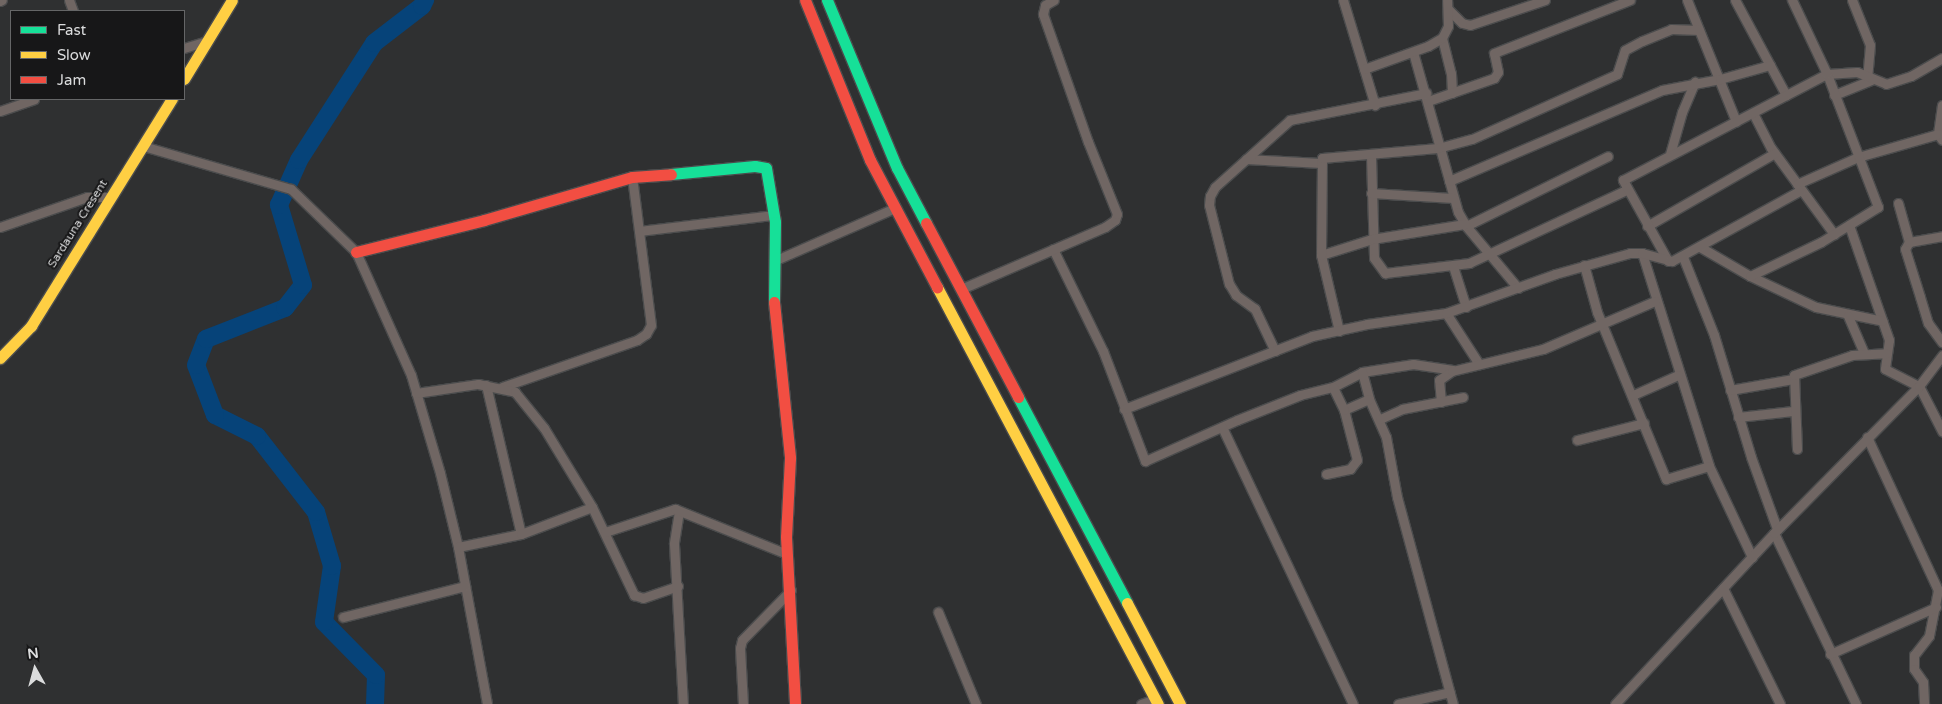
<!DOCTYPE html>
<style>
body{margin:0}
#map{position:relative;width:1942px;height:704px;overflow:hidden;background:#2f3031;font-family:"Varela Round",sans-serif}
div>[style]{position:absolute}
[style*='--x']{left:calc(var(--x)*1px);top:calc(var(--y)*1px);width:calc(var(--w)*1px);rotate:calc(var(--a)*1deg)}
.river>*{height:18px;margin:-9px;padding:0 9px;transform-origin:9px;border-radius:9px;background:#064379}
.roads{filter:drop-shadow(1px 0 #4b4c4d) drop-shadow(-1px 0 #4b4c4d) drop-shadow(0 1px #4b4c4d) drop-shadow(0 -1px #4b4c4d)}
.street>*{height:9px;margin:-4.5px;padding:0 4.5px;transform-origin:4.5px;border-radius:4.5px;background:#706663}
.fast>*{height:11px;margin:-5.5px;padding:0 5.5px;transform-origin:5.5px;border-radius:5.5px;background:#16e098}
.slow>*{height:11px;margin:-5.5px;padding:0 5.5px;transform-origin:5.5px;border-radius:5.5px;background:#ffcf43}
.jam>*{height:11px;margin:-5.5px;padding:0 5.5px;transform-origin:5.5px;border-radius:5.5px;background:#f24e42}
span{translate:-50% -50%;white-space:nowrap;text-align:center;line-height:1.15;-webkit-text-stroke:4px #171718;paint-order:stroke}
.street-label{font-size:12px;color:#dbdcdd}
.legend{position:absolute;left:10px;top:10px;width:175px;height:90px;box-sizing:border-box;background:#171718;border:1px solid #656667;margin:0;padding:6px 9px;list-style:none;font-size:15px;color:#dbdcdd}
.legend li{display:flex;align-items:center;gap:10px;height:25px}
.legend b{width:25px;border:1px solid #656667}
.north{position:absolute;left:10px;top:644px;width:50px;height:50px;-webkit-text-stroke:4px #171718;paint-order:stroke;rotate:353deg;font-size:14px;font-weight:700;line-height:20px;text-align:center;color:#dbdcdd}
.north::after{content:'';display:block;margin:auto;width:18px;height:22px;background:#dbdcdd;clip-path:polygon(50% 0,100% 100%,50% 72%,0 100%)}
</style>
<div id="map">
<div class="river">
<i style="--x:375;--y:704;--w:29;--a:-88"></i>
<i style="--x:376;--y:675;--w:74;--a:-134.5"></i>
<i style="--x:324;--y:622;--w:57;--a:-81.9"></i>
<i style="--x:332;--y:566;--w:56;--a:-106.5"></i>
<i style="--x:316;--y:512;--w:96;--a:-127.8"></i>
<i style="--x:257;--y:436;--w:47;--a:-153.4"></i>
<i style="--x:215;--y:415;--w:53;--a:-110.8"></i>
<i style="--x:196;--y:365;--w:28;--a:-69"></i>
<i style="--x:206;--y:339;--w:85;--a:-21.4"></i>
<i style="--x:285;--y:308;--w:29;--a:-52"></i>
<i style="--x:303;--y:285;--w:84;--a:-106.7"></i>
<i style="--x:279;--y:205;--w:49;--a:-66"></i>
<i style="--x:299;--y:160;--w:139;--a:-57.3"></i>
<i style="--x:374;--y:43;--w:61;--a:-37.6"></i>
<i style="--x:422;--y:6;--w:7;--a:-63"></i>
</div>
<div class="roads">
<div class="street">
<i style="--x:69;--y:0;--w:12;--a:70"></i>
<i style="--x:1343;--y:0;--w:110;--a:73.1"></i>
<i style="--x:1687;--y:0;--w:131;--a:68"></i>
<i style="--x:1735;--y:0;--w:108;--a:61.8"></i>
<i style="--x:1852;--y:0;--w:48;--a:68.2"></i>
<i style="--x:1870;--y:45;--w:33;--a:95"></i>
<i style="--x:0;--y:1;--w:2;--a:-27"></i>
<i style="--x:1449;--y:10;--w:18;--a:45"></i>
<i style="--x:1462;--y:23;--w:8;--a:14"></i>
<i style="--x:1470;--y:25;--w:79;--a:-18.4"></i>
<i style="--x:1442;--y:38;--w:36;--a:76"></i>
<i style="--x:1451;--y:73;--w:20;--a:87"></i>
<i style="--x:184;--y:48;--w:24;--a:-17"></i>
<i style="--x:1413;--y:52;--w:166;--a:74.3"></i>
<i style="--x:1458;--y:212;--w:16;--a:60"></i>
<i style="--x:1466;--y:226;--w:81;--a:50"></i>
<i style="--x:1364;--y:69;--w:68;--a:-19.8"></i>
<i style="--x:1428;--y:46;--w:16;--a:-30"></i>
<i style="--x:1442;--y:38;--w:13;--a:-63"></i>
<i style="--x:1448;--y:26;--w:26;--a:-92"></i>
<i style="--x:1834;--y:95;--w:40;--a:-22"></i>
<i style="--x:1428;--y:101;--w:70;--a:-19.2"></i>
<i style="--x:1494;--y:78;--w:7;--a:-56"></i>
<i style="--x:1498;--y:72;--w:19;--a:-102"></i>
<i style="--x:1494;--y:53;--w:146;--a:-21.3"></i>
<i style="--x:1942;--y:105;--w:29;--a:98"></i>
<i style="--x:1938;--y:134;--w:7;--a:56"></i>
<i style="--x:0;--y:111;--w:36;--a:-19"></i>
<i style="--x:1753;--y:113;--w:39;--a:63"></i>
<i style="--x:1771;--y:148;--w:107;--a:53.8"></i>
<i style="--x:143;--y:146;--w:154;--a:16.2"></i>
<i style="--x:291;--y:189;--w:91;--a:44.1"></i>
<i style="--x:356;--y:252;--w:135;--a:65.9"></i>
<i style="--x:411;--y:375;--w:102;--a:73.5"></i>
<i style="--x:440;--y:473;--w:76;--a:76.3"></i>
<i style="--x:458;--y:547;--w:160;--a:79.5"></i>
<i style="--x:1670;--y:154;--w:44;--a:-74.1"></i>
<i style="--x:1682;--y:112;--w:33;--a:-67"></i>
<i style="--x:1371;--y:156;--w:102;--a:88.3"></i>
<i style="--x:1374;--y:258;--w:19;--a:54"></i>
<i style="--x:1385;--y:273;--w:85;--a:-6.8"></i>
<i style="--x:1469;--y:263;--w:173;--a:-24.9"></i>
<i style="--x:1246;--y:159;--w:75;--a:3.1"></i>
<i style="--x:1449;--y:181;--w:232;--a:-23.1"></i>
<i style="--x:1662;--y:90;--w:59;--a:-10.7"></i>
<i style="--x:1720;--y:79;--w:52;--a:-15.6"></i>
<i style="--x:1797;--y:184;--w:67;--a:-23.9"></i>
<i style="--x:1858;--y:157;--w:83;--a:-16"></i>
<i style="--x:1371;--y:193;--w:82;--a:3.5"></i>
<i style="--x:1898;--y:203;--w:41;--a:74.2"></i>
<i style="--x:1909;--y:242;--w:8;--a:120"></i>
<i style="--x:1905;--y:249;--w:50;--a:72.6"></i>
<i style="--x:1920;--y:297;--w:27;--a:73"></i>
<i style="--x:1928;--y:323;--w:24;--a:54"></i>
<i style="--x:1849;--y:225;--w:122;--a:70.8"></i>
<i style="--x:1889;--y:340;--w:29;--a:98"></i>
<i style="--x:1885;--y:369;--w:38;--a:27"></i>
<i style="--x:1919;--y:386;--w:51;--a:62.9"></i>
<i style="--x:1466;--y:226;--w:158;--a:-26.2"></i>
<i style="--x:1647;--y:226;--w:147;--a:-29.7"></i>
<i style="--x:0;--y:227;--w:92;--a:-19"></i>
<i style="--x:87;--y:197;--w:24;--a:0"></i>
<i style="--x:639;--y:231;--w:136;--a:-6.8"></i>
<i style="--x:1909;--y:242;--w:34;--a:-10"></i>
<i style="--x:1700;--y:247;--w:58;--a:30.1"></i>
<i style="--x:1750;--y:276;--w:73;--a:25.2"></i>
<i style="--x:1816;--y:307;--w:68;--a:11.8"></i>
<i style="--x:1053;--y:249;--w:114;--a:63.9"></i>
<i style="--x:1103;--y:351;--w:118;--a:69.1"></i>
<i style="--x:1145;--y:461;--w:101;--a:-24"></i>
<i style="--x:1237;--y:420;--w:68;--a:-21.6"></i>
<i style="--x:1300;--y:395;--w:34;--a:-14"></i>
<i style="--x:1333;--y:387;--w:33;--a:-27"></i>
<i style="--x:1362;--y:372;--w:52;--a:-8.9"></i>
<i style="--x:1413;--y:364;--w:40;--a:8.5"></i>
<i style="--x:1642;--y:253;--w:223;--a:72.5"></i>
<i style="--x:1709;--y:466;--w:101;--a:64.7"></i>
<i style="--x:1321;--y:255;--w:53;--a:-17.4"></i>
<i style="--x:1372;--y:239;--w:94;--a:-9.2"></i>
<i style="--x:1683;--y:257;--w:84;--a:68.3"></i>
<i style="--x:1714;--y:335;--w:127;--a:73.1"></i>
<i style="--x:1751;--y:457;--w:77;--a:70.1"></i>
<i style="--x:776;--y:260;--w:130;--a:-23.6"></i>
<i style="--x:1668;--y:261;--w:93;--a:-119.1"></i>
<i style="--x:1623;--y:180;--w:230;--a:-27.5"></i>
<i style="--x:1827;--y:74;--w:30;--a:-4"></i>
<i style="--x:1857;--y:72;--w:31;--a:22"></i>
<i style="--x:1886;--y:84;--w:26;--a:-18"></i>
<i style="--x:1911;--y:76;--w:36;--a:-30"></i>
<i style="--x:1584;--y:265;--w:49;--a:74.5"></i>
<i style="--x:1597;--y:312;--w:181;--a:67.6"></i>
<i style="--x:1666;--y:479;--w:45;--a:-16.8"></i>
<i style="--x:1453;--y:266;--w:43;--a:72.4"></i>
<i style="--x:1750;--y:276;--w:79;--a:-25.6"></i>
<i style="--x:1821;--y:242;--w:67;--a:-31.6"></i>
<i style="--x:1878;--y:207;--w:142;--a:-111"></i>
<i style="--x:1827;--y:74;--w:82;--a:-115.3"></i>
<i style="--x:961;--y:289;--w:157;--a:-23.3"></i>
<i style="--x:1105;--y:227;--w:12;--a:-35"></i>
<i style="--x:1115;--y:220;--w:6;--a:-72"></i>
<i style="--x:1117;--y:214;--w:78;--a:-111.9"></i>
<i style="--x:1088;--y:142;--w:136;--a:-109.4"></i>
<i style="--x:1043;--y:14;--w:9;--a:-77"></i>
<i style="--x:1045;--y:5;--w:10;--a:-29"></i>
<i style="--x:1446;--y:313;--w:61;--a:57.1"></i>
<i style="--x:1848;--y:316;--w:40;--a:66.6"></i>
<i style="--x:1339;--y:331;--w:78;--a:-103.3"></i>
<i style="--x:1321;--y:255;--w:97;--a:-89.4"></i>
<i style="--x:1322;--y:158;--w:116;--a:-4.9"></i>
<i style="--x:1438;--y:148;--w:35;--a:-15"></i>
<i style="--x:1472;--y:139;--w:159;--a:-24.1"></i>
<i style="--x:1617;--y:74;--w:25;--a:-72"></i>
<i style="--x:1625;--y:50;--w:19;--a:-28"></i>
<i style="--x:1642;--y:41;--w:31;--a:-22"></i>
<i style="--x:1671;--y:29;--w:28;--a:2"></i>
<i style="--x:1275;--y:351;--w:47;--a:-115.5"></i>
<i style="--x:1255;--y:309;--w:24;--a:-144"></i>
<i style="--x:1236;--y:295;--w:13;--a:-122"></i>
<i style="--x:1229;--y:284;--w:81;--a:-104.2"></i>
<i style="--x:1209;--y:205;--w:9;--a:-84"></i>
<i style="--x:1210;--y:196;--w:10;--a:-61"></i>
<i style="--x:1215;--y:187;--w:101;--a:-41.8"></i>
<i style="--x:1290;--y:120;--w:139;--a:-11.2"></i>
<i style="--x:1362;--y:372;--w:28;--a:75"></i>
<i style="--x:1369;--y:399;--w:42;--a:65.9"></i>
<i style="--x:1386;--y:437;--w:61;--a:79.6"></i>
<i style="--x:1397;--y:497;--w:214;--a:74.9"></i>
<i style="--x:486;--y:385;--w:153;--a:76.8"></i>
<i style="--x:502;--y:387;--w:143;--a:-19.2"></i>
<i style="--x:637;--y:340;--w:11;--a:-34"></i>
<i style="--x:646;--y:334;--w:10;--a:-61"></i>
<i style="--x:651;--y:325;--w:149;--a:-97.3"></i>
<i style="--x:1730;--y:390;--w:64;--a:-9.9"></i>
<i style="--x:416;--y:393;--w:63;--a:-8.3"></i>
<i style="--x:478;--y:384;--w:38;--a:12"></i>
<i style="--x:515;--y:392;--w:46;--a:51.1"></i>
<i style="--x:544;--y:428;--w:92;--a:58.7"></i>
<i style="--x:592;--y:507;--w:98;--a:64.5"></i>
<i style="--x:634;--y:595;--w:9;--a:18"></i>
<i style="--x:643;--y:598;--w:37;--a:-19"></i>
<i style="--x:1633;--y:395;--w:49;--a:-24"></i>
<i style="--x:1441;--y:402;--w:22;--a:-95"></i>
<i style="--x:1439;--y:380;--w:16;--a:-35"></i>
<i style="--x:1452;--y:371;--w:94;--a:-13.6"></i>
<i style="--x:1543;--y:349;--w:122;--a:-23.2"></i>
<i style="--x:1124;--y:409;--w:202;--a:-21.2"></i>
<i style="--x:1312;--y:336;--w:56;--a:-12.3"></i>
<i style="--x:1367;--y:324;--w:80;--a:-7.9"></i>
<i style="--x:1446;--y:313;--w:116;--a:-19.7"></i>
<i style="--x:1555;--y:274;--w:78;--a:-15.6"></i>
<i style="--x:1630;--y:253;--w:12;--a:0"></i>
<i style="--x:1642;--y:253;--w:31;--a:15"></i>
<i style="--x:1672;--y:261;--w:147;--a:-28.8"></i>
<i style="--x:1344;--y:410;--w:27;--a:-24"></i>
<i style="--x:1738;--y:417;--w:55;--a:-6.2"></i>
<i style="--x:1380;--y:419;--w:24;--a:-24"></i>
<i style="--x:1402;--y:409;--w:62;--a:-11.1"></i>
<i style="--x:1222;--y:427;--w:306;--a:64.7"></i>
<i style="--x:1867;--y:437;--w:169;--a:65.1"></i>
<i style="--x:1938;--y:590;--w:47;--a:101.1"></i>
<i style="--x:1929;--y:636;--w:24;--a:128"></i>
<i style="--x:1914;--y:655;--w:14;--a:90"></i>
<i style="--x:1914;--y:669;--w:16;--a:55"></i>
<i style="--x:1923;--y:682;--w:22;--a:87"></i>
<i style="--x:1577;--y:440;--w:69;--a:-14.2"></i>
<i style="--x:1797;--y:449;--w:74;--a:-92.3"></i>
<i style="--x:1794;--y:375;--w:61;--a:-19"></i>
<i style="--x:1852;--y:355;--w:34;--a:-3"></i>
<i style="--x:1326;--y:474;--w:25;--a:-12"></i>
<i style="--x:1350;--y:469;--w:11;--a:-52"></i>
<i style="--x:1357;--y:460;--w:52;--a:-104.6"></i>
<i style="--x:1344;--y:410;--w:25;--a:-116"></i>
<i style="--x:679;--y:511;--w:33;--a:99"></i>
<i style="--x:674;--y:544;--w:160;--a:86.8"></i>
<i style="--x:605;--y:532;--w:74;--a:-18.2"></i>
<i style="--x:675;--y:509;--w:121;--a:21.9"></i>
<i style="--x:1774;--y:533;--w:190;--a:64.4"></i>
<i style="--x:458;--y:547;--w:64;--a:-11.7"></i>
<i style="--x:521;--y:534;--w:76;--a:-20.8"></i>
<i style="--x:1723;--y:588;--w:129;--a:63.8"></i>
<i style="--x:938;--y:612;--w:100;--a:67.6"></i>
<i style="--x:343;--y:617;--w:126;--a:-14.3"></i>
<i style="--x:1830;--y:654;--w:116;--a:-23.9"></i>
<i style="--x:743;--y:704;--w:56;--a:-93.1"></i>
<i style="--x:740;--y:648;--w:8;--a:-76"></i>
<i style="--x:742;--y:640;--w:70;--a:-45.6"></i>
<i style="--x:1141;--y:704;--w:15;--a:-20"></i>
<i style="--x:1398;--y:704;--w:53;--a:-13"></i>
<i style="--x:1615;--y:704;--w:233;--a:-47.1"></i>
<i style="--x:1774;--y:533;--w:206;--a:-45.4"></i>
<i style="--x:1919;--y:386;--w:39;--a:-53"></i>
</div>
<div class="fast">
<i style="--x:827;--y:0;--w:182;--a:67.4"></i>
<i style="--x:897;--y:168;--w:62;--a:62.2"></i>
<i style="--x:671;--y:174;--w:84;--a:-5.4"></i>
<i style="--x:755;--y:166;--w:11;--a:10"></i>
<i style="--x:766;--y:168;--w:55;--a:80.5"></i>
<i style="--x:775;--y:222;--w:80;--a:90.7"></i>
<i style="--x:1018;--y:397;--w:233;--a:62.1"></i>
</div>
<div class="slow">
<i style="--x:184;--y:79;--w:92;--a:-58.7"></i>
<i style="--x:937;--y:287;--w:472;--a:62.1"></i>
<i style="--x:0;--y:358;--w:45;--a:-45.9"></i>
<i style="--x:31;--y:326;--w:267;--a:-58.2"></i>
<i style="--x:1127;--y:603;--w:114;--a:62.3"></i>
</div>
<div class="jam">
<i style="--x:805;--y:0;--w:173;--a:67.9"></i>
<i style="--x:870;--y:160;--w:144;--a:62.2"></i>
<i style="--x:926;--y:223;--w:197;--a:62.1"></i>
<i style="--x:356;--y:252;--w:132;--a:-14"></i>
<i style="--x:484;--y:220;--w:154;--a:-16.2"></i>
<i style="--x:632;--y:177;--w:39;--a:-4"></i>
<i style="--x:774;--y:302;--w:157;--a:84.1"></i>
<i style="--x:790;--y:458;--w:79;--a:92.9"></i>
<i style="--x:786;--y:537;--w:167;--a:86.9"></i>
</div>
</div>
<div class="street-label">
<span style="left:78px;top:224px;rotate:-58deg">Sardauna Cresent</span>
</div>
<ul class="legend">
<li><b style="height:6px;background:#16e098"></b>Fast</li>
<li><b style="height:6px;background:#ffcf43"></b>Slow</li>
<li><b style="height:6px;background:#f24e42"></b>Jam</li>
</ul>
<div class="north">N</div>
</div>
